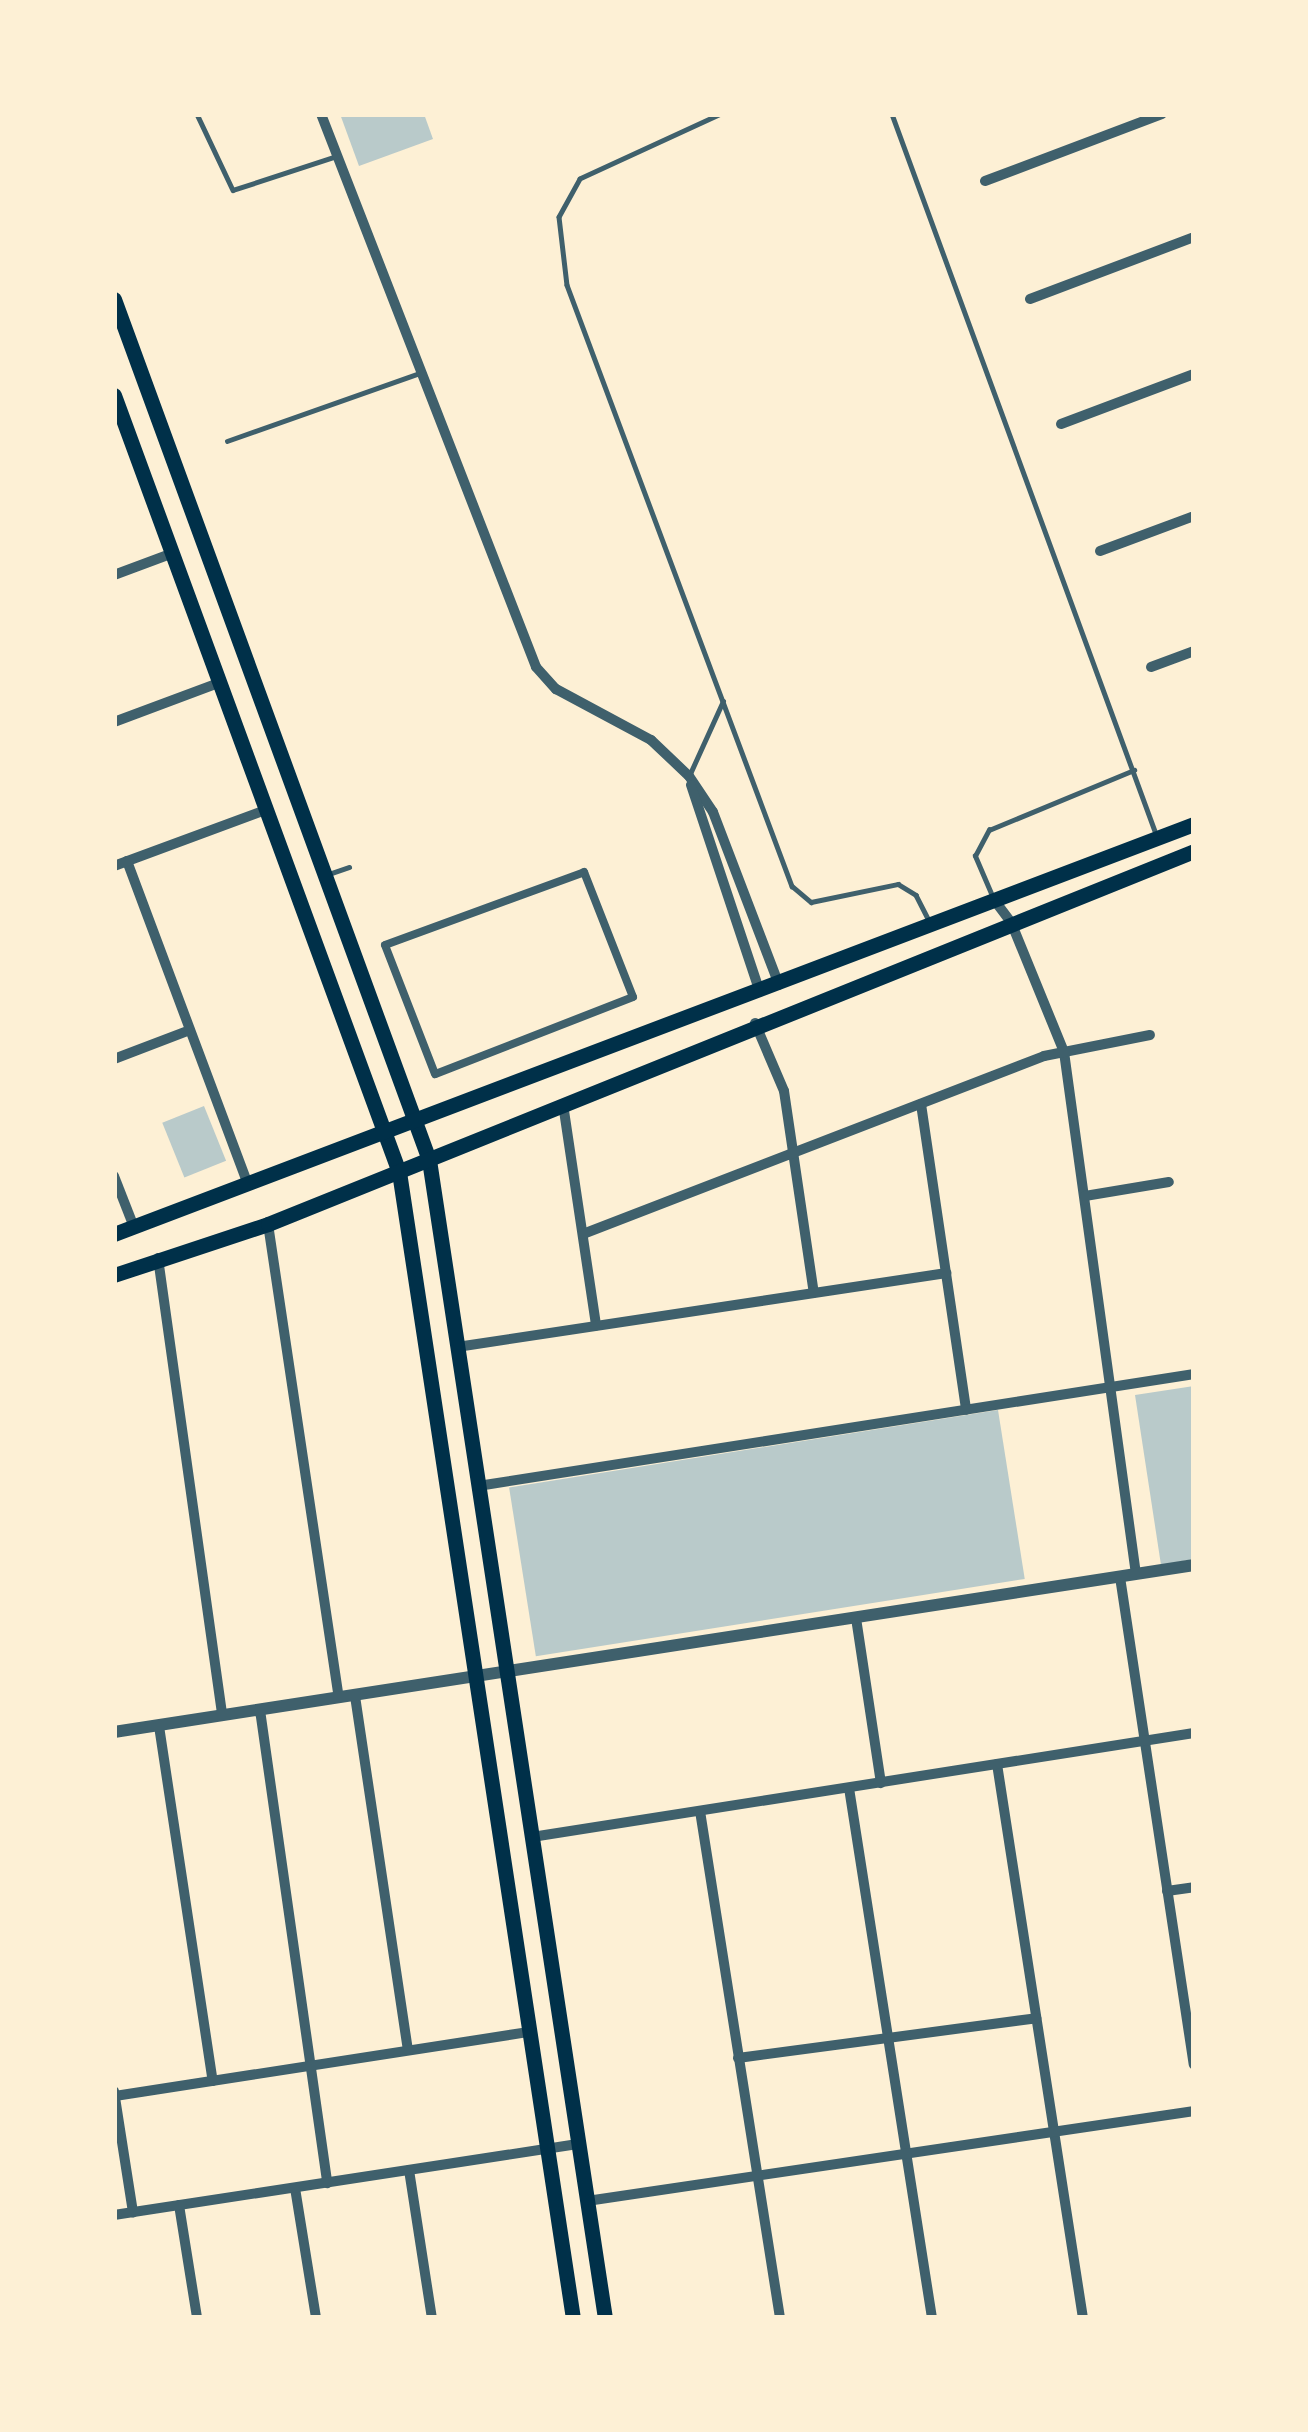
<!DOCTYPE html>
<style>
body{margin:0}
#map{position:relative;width:1308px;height:2432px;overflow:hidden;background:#fdf0d5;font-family:Commissioner,sans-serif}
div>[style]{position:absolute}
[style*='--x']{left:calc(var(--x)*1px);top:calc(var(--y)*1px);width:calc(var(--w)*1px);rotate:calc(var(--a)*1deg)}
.green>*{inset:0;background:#b9caca;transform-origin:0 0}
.service>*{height:4.5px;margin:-2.25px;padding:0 2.25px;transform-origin:2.25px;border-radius:2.25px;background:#3f606c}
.pedestrian>*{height:8px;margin:-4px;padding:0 4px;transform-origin:4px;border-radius:4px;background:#3f606c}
.minor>*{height:10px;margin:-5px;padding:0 5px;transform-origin:5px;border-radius:5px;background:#3f606c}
.tertiary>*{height:12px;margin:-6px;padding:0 6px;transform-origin:6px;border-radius:6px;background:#3f606c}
.primary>*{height:15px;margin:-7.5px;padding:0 7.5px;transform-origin:7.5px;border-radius:7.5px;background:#003049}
span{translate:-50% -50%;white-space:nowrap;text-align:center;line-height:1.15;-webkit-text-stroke:9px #fdf0d5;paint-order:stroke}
.frame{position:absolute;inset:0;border:117px solid #fdf0d5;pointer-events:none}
</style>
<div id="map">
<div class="green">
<i style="clip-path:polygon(340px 114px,424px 114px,433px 139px,359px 166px)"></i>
<i style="left:204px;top:1106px;width:59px;height:45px;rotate:68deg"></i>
<i style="clip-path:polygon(1194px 1386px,1194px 1559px,1161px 1565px,1135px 1395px)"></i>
<i style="left:998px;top:1410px;width:171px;height:495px;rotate:81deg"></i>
</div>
<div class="service">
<i style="--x:197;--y:114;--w:84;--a:64.7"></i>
<i style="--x:233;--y:190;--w:109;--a:-18.1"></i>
<i style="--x:721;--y:114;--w:155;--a:155.3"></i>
<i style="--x:580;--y:179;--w:43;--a:118.9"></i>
<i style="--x:559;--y:217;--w:68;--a:83.3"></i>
<i style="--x:567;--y:285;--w:642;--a:69.48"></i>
<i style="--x:792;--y:886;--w:25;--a:40"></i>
<i style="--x:811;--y:902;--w:89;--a:-11.7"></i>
<i style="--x:898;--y:884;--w:21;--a:31"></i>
<i style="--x:916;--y:895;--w:28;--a:63"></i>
<i style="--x:892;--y:114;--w:767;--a:69.86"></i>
<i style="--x:227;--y:441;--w:205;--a:-19.4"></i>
<i style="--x:689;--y:776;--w:82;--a:-65.6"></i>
<i style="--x:332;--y:873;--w:18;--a:-19"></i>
<i style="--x:993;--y:898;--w:46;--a:-113.2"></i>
<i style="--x:975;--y:856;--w:30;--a:-62"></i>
<i style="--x:989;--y:830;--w:157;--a:-22.5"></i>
</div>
<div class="pedestrian">
<i style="--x:584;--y:872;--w:134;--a:68.6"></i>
<i style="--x:633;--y:997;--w:212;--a:158.7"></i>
<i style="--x:435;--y:1074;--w:138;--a:-111.2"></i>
<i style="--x:385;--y:945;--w:212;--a:-20.1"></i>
</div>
<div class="minor">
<i style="--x:321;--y:114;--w:593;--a:68.75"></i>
<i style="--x:536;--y:667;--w:30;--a:48"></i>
<i style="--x:556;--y:689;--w:108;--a:28.2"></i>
<i style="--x:651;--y:740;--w:52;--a:43.5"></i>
<i style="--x:689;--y:776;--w:43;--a:56.3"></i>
<i style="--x:713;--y:812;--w:185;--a:69.1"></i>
<i style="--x:985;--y:181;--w:189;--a:-20.7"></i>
<i style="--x:1030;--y:299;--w:175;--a:-20.7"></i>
<i style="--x:1061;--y:424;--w:142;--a:-20.6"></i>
<i style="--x:1100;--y:551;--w:100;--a:-20.4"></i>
<i style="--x:114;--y:575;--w:63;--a:-20.4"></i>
<i style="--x:1151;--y:667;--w:46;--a:-20.4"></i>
<i style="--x:114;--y:722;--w:114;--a:-20.5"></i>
<i style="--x:691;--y:785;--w:218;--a:71.6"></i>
<i style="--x:127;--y:861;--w:346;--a:69.5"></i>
<i style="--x:114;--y:866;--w:164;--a:-20.3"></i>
<i style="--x:995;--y:901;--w:26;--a:53"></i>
<i style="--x:1011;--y:922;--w:140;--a:67.8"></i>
<i style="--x:1064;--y:1052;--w:527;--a:82.15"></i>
<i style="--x:755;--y:1023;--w:74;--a:66.9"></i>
<i style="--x:784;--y:1091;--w:204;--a:81.6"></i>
<i style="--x:114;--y:1059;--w:81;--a:-20.9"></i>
<i style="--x:563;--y:1104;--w:224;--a:81.5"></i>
<i style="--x:921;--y:1104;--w:309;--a:81.6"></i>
<i style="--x:114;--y:1176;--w:55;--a:68.6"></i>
<i style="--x:1085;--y:1196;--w:85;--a:-9.5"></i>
<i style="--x:268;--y:1224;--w:479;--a:81.5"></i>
<i style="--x:583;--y:1234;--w:494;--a:-21.1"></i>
<i style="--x:1044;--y:1056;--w:108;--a:-11.2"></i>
<i style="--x:158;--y:1258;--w:462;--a:82"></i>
<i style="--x:457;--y:1347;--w:495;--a:-8.6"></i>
<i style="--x:478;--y:1486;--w:725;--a:-8.89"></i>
<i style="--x:1120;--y:1577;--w:493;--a:81.4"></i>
<i style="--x:856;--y:1618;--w:167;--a:81.4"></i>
<i style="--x:355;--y:1696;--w:358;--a:81.5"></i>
<i style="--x:260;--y:1710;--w:478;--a:81.9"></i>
<i style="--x:159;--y:1726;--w:359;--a:81.4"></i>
<i style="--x:997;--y:1764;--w:561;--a:81.18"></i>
<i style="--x:849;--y:1788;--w:536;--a:81.1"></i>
<i style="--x:700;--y:1811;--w:513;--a:81.03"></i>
<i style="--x:532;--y:1837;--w:670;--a:-8.93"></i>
<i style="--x:1167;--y:1891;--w:27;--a:-8"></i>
<i style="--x:738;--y:2058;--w:301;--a:-7.6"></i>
<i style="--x:114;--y:2091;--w:123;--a:81.1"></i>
<i style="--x:115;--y:2096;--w:419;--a:-8.8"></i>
<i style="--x:409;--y:2170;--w:150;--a:81.2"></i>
<i style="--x:295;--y:2188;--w:132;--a:80.8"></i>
<i style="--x:587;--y:2201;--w:614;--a:-8.43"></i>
<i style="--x:179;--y:2205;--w:114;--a:80.9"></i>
<i style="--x:114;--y:2215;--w:469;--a:-8.7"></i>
</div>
<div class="tertiary">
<i style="--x:114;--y:1732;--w:1093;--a:-8.79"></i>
</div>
<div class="primary">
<i style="--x:114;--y:299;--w:917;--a:69.9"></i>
<i style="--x:429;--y:1160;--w:1171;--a:81.36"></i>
<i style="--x:114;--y:395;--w:828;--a:69.86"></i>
<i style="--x:399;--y:1172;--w:1159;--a:81.37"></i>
<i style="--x:114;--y:1234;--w:1155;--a:-20.79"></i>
<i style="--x:114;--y:1275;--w:162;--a:-18.3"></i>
<i style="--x:268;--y:1224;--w:998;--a:-21.94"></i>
</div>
<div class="frame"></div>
</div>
